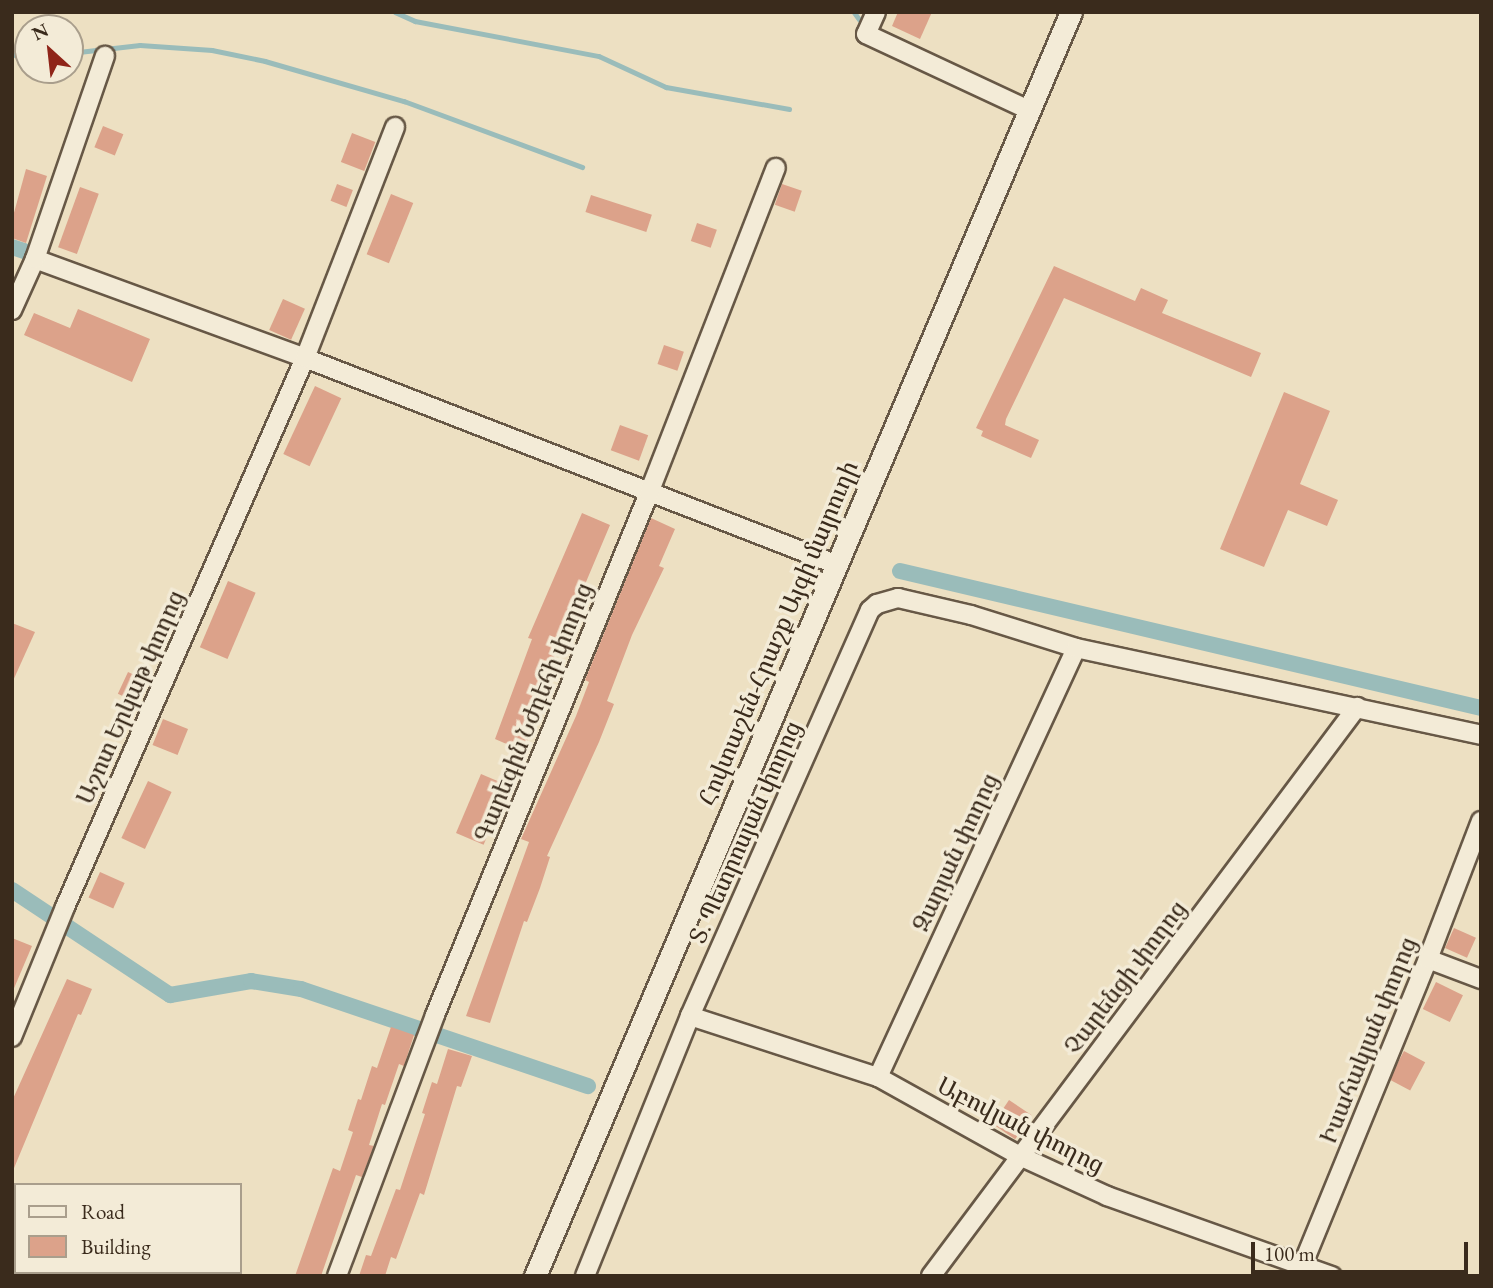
<!DOCTYPE html>
<meta charset="utf-8">
<style>
body{margin:0}
#map{position:relative;width:1493px;height:1288px;overflow:hidden;background:#ede0c2;font-family:"EB Garamond","Noto Serif Armenian",serif}
div>[style]{position:absolute}
[style*='--x']{left:calc(var(--x)*1px);top:calc(var(--y)*1px);width:calc(var(--w)*1px);rotate:calc(var(--a)*1deg)}
.stream>*{height:4.5px;margin:-2.25px;padding:0 2.25px;transform-origin:2.25px;border-radius:2.25px;background:#9abcba}
.canal>*{height:16px;margin:-8px;padding:0 8px;transform-origin:8px;border-radius:8px;background:#9abcba}
.building>*{inset:0;background:#dca28a;transform-origin:0 0}
.roads{filter:drop-shadow(2px 0 #675846) drop-shadow(-2px 0 #675846) drop-shadow(0 2px #675846) drop-shadow(0 -2px #675846)}
.minor>*{height:18px;margin:-9px;padding:0 9px;transform-origin:9px;border-radius:9px;background:#f3ebd7}
.tertiary>*{height:21px;margin:-10.5px;padding:0 10.5px;transform-origin:10.5px;border-radius:10.5px;background:#f3ebd7}
span{translate:-50% -50%;white-space:nowrap;text-align:center;line-height:1.15;-webkit-text-stroke:7px #f3ebd7;paint-order:stroke}
.street-label{font-size:24px;color:#3a2b1c}
.frame{position:absolute;inset:0;border:14px solid #3a2b1c;pointer-events:none}
.legend{position:absolute;left:14px;top:1183px;width:228px;height:91px;box-sizing:border-box;background:#f3ebd7;border:2px solid #a99e8c;margin:0;padding:9px 12px;list-style:none;font-size:21px;color:#3a2b1c}
.legend li{display:flex;align-items:center;gap:14px;height:35px}
.legend b{width:35px;border:2px solid #a99e8c}
.north{position:absolute;left:14px;top:14px;width:70px;height:70px;box-sizing:border-box;background:#f3ebd7;border:2px solid #a99e8c;border-radius:50%;rotate:333deg;font-size:19px;font-weight:700;line-height:28px;text-align:center;color:#3a2b1c}
.north::after{content:'';display:block;margin:auto;width:24px;height:32px;background:#8f2418;clip-path:polygon(50% 0,100% 100%,50% 72%,0 100%)}
.scale{position:absolute;left:1251px;top:1242px;width:217px;height:32px;box-sizing:border-box;border:4px solid #3a2b1c;border-top:0;padding-left:9px;font-size:21px;line-height:24px;white-space:nowrap;color:#3a2b1c;-webkit-text-stroke:5px #f3ebd7;paint-order:stroke}
</style>
<div id="map">
<div class="stream">
<i style="--x:395;--y:12;--w:22;--a:24"></i>
<i style="--x:415;--y:21;--w:187;--a:10.8"></i>
<i style="--x:599;--y:56;--w:74;--a:24.8"></i>
<i style="--x:666;--y:87;--w:125;--a:10.1"></i>
<i style="--x:854;--y:12;--w:9;--a:54"></i>
<i style="--x:70;--y:53;--w:70;--a:-6.5"></i>
<i style="--x:140;--y:45;--w:72;--a:4"></i>
<i style="--x:212;--y:50;--w:54;--a:11.7"></i>
<i style="--x:265;--y:61;--w:145;--a:16.1"></i>
<i style="--x:404;--y:101;--w:190;--a:20.3"></i>
<i style="--x:12;--y:55;--w:16;--a:-4"></i>
</div>
<div class="canal">
<i style="--x:12;--y:247;--w:13;--a:18"></i>
<i style="--x:900;--y:571;--w:597;--a:13.27"></i>
<i style="--x:12;--y:890;--w:190;--a:33.6"></i>
<i style="--x:170;--y:995;--w:82;--a:-9.8"></i>
<i style="--x:251;--y:981;--w:51;--a:9.1"></i>
<i style="--x:301;--y:989;--w:303;--a:18.7"></i>
</div>
<div class="building">
<i style="clip-path:polygon(898px 12px,932px 12px,920px 39px,892px 26px)"></i>
<i style="left:103px;top:126px;width:22px;height:23px;rotate:22deg"></i>
<i style="left:352px;top:133px;width:25px;height:31px;rotate:21deg"></i>
<i style="clip-path:polygon(26px 169px,47px 176px,26px 243px,12px 238px,12px 220px)"></i>
<i style="left:337px;top:184px;width:17px;height:18px;rotate:21deg"></i>
<i style="left:782px;top:184px;width:21px;height:22px;rotate:19deg"></i>
<i style="left:80px;top:187px;width:20px;height:64px;rotate:20deg"></i>
<i style="left:391px;top:194px;width:24px;height:65px;rotate:22deg"></i>
<i style="left:591px;top:195px;width:64px;height:18px;rotate:18deg"></i>
<i style="left:697px;top:223px;width:21px;height:19px;rotate:19deg"></i>
<i style="clip-path:polygon(1054px 266px,1135px 301px,1141px 288px,1168px 300px,1162px 313px,1261px 353px,1251px 377px,1064px 298px,1006px 419px,1005px 425px,1039px 440px,1031px 458px,981px 436px,983px 431px,976px 428px)"></i>
<i style="left:283px;top:299px;width:24px;height:34px;rotate:24deg"></i>
<i style="clip-path:polygon(78px 309px,150px 339px,132px 382px,24px 335px,34px 313px,70px 328px)"></i>
<i style="left:664px;top:345px;width:21px;height:20px;rotate:19deg"></i>
<i style="left:315px;top:386px;width:29px;height:75px;rotate:25deg"></i>
<i style="clip-path:polygon(1284px 392px,1330px 411px,1300px 484px,1338px 500px,1327px 526px,1288px 510px,1264px 567px,1220px 549px)"></i>
<i style="left:620px;top:425px;width:30px;height:27px;rotate:20deg"></i>
<i style="clip-path:polygon(582px 513px,610px 525px,554px 658px,557px 659px,530px 726px,534px 727px,523px 751px,495px 739px,532px 639px,528px 638px)"></i>
<i style="clip-path:polygon(651px 518px,675px 529px,659px 566px,664px 568px,632px 635px,607px 701px,614px 704px,599px 742px,547px 856px,550px 857px,540px 888px,527px 922px,524px 921px,490px 1023px,466px 1016px,529px 842px,521px 839px,576px 716px,589px 682px,585px 680px)"></i>
<i style="left:228px;top:581px;width:30px;height:72px;rotate:23deg"></i>
<i style="clip-path:polygon(12px 623px,35px 632px,12px 683px)"></i>
<i style="left:128px;top:672px;width:17px;height:24px;rotate:25deg"></i>
<i style="left:163px;top:719px;width:27px;height:28px;rotate:22deg"></i>
<i style="left:481px;top:774px;width:30px;height:64px;rotate:23deg"></i>
<i style="left:148px;top:781px;width:26px;height:63px;rotate:25deg"></i>
<i style="left:100px;top:872px;width:27px;height:28px;rotate:24deg"></i>
<i style="left:1454px;top:928px;width:24px;height:22px;rotate:24deg"></i>
<i style="clip-path:polygon(12px 938px,32px 946px,12px 993px)"></i>
<i style="clip-path:polygon(67px 979px,92px 989px,81px 1015px,78px 1014px,12px 1173px,12px 1101px)"></i>
<i style="left:1436px;top:982px;width:30px;height:30px;rotate:26deg"></i>
<i style="clip-path:polygon(391px 1027px,414px 1035px,404px 1066px,399px 1064px,385px 1105px,382px 1104px,369px 1145px,374px 1146px,362px 1177px,356px 1175px,321px 1276px,295px 1276px,333px 1168px,340px 1171px,353px 1132px,348px 1130px,358px 1099px,361px 1100px,372px 1066px,377px 1068px)"></i>
<i style="clip-path:polygon(448px 1049px,472px 1056px,461px 1087px,457px 1086px,424px 1195px,420px 1193px,396px 1259px,391px 1257px,385px 1276px,359px 1276px,366px 1255px,371px 1256px,396px 1189px,400px 1190px,425px 1114px,422px 1113px,432px 1082px,437px 1084px)"></i>
<i style="left:1404px;top:1051px;width:24px;height:32px;rotate:28deg"></i>
<i style="left:1009px;top:1100px;width:27px;height:29px;rotate:34deg"></i>
</div>
<div class="roads">
<div class="minor">
<i style="--x:876;--y:12;--w:24;--a:114"></i>
<i style="--x:866;--y:34;--w:180;--a:25"></i>
<i style="--x:35;--y:259;--w:288;--a:20.1"></i>
<i style="--x:305;--y:358;--w:569;--a:21.24"></i>
<i style="--x:12;--y:310;--w:56;--a:-65.7"></i>
<i style="--x:35;--y:259;--w:215;--a:-71"></i>
<i style="--x:1428;--y:959;--w:57;--a:20.7"></i>
<i style="--x:690;--y:1016;--w:198;--a:18"></i>
<i style="--x:878;--y:1077;--w:165;--a:29.1"></i>
<i style="--x:1022;--y:1157;--w:94;--a:24.6"></i>
<i style="--x:1107;--y:1196;--w:239;--a:19.6"></i>
<i style="--x:12;--y:1037;--w:140;--a:-67.8"></i>
<i style="--x:65;--y:907;--w:599;--a:-66.39"></i>
<i style="--x:305;--y:358;--w:248;--a:-68.7"></i>
<i style="--x:878;--y:1077;--w:472;--a:-65.2"></i>
<i style="--x:12;--y:1236;--w:4;--a:27"></i>
<i style="--x:337;--y:1276;--w:279;--a:-69.4"></i>
<i style="--x:435;--y:1015;--w:564;--a:-67.71"></i>
<i style="--x:649;--y:493;--w:349;--a:-68.7"></i>
<i style="--x:585;--y:1276;--w:280;--a:-68"></i>
<i style="--x:690;--y:1016;--w:444;--a:-66.1"></i>
<i style="--x:870;--y:610;--w:9;--a:-41"></i>
<i style="--x:877;--y:604;--w:22;--a:-16"></i>
<i style="--x:898;--y:598;--w:75;--a:13.1"></i>
<i style="--x:971;--y:615;--w:110;--a:17.4"></i>
<i style="--x:1076;--y:648;--w:414;--a:12.1"></i>
<i style="--x:931;--y:1276;--w:711;--a:-53.18"></i>
<i style="--x:1298;--y:1276;--w:343;--a:-67.7"></i>
<i style="--x:1428;--y:959;--w:148;--a:-69"></i>
</div>
<div class="tertiary">
<i style="--x:535;--y:1276;--w:1373;--a:-67.02"></i>
</div>
</div>
<div class="street-label">
<span style="left:778px;top:633px;rotate:-67deg">Հովտաշեն-Հրաշք Այգի մայրուղի</span>
<span style="left:130px;top:697px;rotate:-66deg">Աշոտ Երկաթ փողոց</span>
<span style="left:533px;top:712px;rotate:-68deg">Գարեգին Նժդեհի փողոց</span>
<span style="left:745px;top:832px;rotate:-66deg">Տ. Պետրոսյան փողոց</span>
<span style="left:955px;top:852px;rotate:-65deg">Զարյան փողոց</span>
<span style="left:1125px;top:977px;rotate:-53deg">Չարենցի փողոց</span>
<span style="left:1368px;top:1040px;rotate:-68deg">Իսահակյան փողոց</span>
<span style="left:1021px;top:1125px;rotate:27deg">Աբովյան փողոց</span>
</div>
<div class="frame"></div>
<ul class="legend">
<li><b style="height:9px;background:#f3ebd7"></b>Road</li>
<li><b style="height:19px;background:#dca28a"></b>Building</li>
</ul>
<div class="north">N</div>
<div class="scale">100 m</div>
</div>
